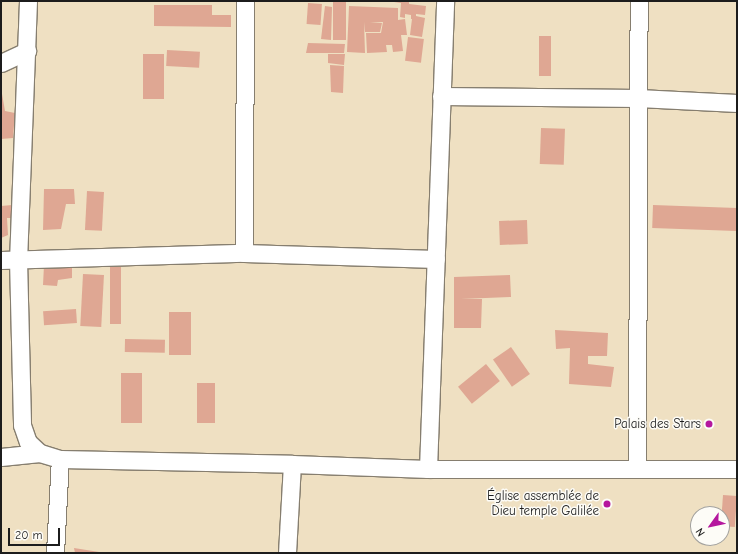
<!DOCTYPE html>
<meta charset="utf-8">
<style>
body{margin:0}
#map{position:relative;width:738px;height:554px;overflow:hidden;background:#efe0c2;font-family:"Comic Neue",sans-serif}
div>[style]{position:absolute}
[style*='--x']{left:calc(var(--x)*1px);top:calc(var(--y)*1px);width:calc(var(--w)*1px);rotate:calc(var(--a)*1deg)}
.building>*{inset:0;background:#dfa793;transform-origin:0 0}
.roads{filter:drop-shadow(1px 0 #867e6f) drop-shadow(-1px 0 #867e6f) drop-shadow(0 1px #867e6f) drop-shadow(0 -1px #867e6f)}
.minor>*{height:17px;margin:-8.5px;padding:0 8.5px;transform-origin:8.5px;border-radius:8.5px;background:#fff}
.dots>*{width:11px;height:11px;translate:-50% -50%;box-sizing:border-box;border:2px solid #fdfcf7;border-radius:50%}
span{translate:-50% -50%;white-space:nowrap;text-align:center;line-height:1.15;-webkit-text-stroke:3px #fdfcf7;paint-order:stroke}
.poi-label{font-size:13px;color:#1c1c1c}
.right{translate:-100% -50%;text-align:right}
.frame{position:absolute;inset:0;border:2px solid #1c1c1c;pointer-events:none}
.north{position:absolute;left:690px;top:506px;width:40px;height:40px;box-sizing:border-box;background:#fdfcf7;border:1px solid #a3a29f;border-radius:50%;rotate:237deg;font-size:11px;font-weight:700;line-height:16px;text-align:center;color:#1c1c1c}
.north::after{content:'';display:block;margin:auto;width:14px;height:18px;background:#b5179e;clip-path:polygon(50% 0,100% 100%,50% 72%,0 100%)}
.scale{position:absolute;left:8px;top:528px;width:52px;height:18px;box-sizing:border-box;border:2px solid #1c1c1c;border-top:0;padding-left:5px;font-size:12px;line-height:14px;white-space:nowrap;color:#1c1c1c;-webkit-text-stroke:3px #fdfcf7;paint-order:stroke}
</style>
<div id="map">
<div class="building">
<i style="left:333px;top:1px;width:13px;height:39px"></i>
<i style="clip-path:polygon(394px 1px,409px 1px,409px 4px,426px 6px,425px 15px,416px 14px,416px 16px,425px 18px,422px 37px,410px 35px,412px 19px,411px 19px,411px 15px,405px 14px,405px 18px,400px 17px,401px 3px,394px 2px)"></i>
<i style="left:308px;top:3px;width:14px;height:21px;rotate:4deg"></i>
<i style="clip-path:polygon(154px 5px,212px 5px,212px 15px,231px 15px,231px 27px,154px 26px)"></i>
<i style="clip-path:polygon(325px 6px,332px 7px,331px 40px,321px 39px)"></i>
<i style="clip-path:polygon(349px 6px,398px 8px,398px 20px,405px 19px,407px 35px,401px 35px,403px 51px,393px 52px,392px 45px,386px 45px,387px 52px,367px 53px,366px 33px,381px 33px,383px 22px,370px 22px,382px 23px,380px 32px,365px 32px,364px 22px,365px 53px,347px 52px)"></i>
<i style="left:539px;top:36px;width:12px;height:40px"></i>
<i style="left:408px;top:37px;width:16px;height:24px;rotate:7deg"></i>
<i style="clip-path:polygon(308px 43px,345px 44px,344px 53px,306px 53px)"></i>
<i style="left:167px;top:50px;width:33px;height:16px;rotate:3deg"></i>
<i style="left:143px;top:54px;width:21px;height:45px"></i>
<i style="clip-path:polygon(328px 54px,345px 54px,344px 65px,328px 63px)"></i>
<i style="clip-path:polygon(330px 65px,344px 66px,343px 93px,331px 92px)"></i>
<i style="clip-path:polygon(1px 88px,5px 111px,15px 113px,13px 138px,1px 139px)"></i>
<i style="left:541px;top:128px;width:24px;height:36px;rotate:2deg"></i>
<i style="clip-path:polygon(44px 189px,74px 189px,75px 204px,66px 204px,61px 229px,43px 230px)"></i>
<i style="left:87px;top:191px;width:17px;height:39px;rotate:3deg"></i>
<i style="clip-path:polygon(12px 205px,13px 218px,7px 218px,8px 235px,1px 238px,1px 206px)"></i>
<i style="left:653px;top:205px;width:84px;height:23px;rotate:2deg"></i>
<i style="left:527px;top:220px;width:24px;height:28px;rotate:88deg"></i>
<i style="clip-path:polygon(72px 264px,72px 278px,58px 280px,57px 286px,43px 285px,44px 265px)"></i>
<i style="left:110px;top:267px;width:11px;height:57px"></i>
<i style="left:83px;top:274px;width:21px;height:52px;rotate:3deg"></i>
<i style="clip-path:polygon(510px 275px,511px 297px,461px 299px,482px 299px,481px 328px,454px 328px,454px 277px)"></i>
<i style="left:76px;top:309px;width:14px;height:33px;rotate:86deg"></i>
<i style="left:169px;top:312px;width:22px;height:43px"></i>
<i style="clip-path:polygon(555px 330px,608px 333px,607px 356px,588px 356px,588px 364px,614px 367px,611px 387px,569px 384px,570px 348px,556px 349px)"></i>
<i style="left:125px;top:339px;width:40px;height:13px;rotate:1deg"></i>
<i style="left:511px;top:347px;width:33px;height:22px;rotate:55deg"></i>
<i style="left:486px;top:364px;width:22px;height:36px;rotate:51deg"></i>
<i style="left:121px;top:373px;width:21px;height:50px"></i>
<i style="left:197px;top:383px;width:18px;height:40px"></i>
<i style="left:723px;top:495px;width:14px;height:31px;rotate:4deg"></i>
<i style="clip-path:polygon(74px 548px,99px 552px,99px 553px,75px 553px)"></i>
</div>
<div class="roads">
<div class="minor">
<i style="--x:28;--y:1;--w:258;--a:92.2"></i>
<i style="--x:18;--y:259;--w:166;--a:88.6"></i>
<i style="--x:22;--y:425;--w:18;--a:71"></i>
<i style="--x:28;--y:442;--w:16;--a:43"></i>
<i style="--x:40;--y:453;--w:21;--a:17"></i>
<i style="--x:60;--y:459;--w:232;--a:1.2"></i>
<i style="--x:292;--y:464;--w:136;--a:2.1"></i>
<i style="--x:428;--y:469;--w:309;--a:0"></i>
<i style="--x:1;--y:63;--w:29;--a:-25"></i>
<i style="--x:441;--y:96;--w:197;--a:0.6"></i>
<i style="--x:638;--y:98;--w:99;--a:2.9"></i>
<i style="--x:244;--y:253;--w:252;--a:-89.8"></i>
<i style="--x:1;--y:260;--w:243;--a:-1.7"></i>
<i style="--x:244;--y:253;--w:192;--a:1.8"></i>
<i style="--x:1;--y:457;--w:39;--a:-6"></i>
<i style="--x:637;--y:468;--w:467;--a:-89.8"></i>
<i style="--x:428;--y:469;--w:468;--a:-87.9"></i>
<i style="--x:55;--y:553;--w:94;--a:-87"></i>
<i style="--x:287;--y:553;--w:89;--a:-86.8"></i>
</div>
</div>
<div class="dots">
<i style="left:709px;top:424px;background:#b5179e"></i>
<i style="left:607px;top:504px;background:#b5179e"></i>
</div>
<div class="poi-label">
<span class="right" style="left:701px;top:424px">Palais des Stars</span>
<span class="right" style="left:599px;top:504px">Église assemblée de<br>Dieu temple Galilée</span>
</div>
<div class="frame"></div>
<div class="north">N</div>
<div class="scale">20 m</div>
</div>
